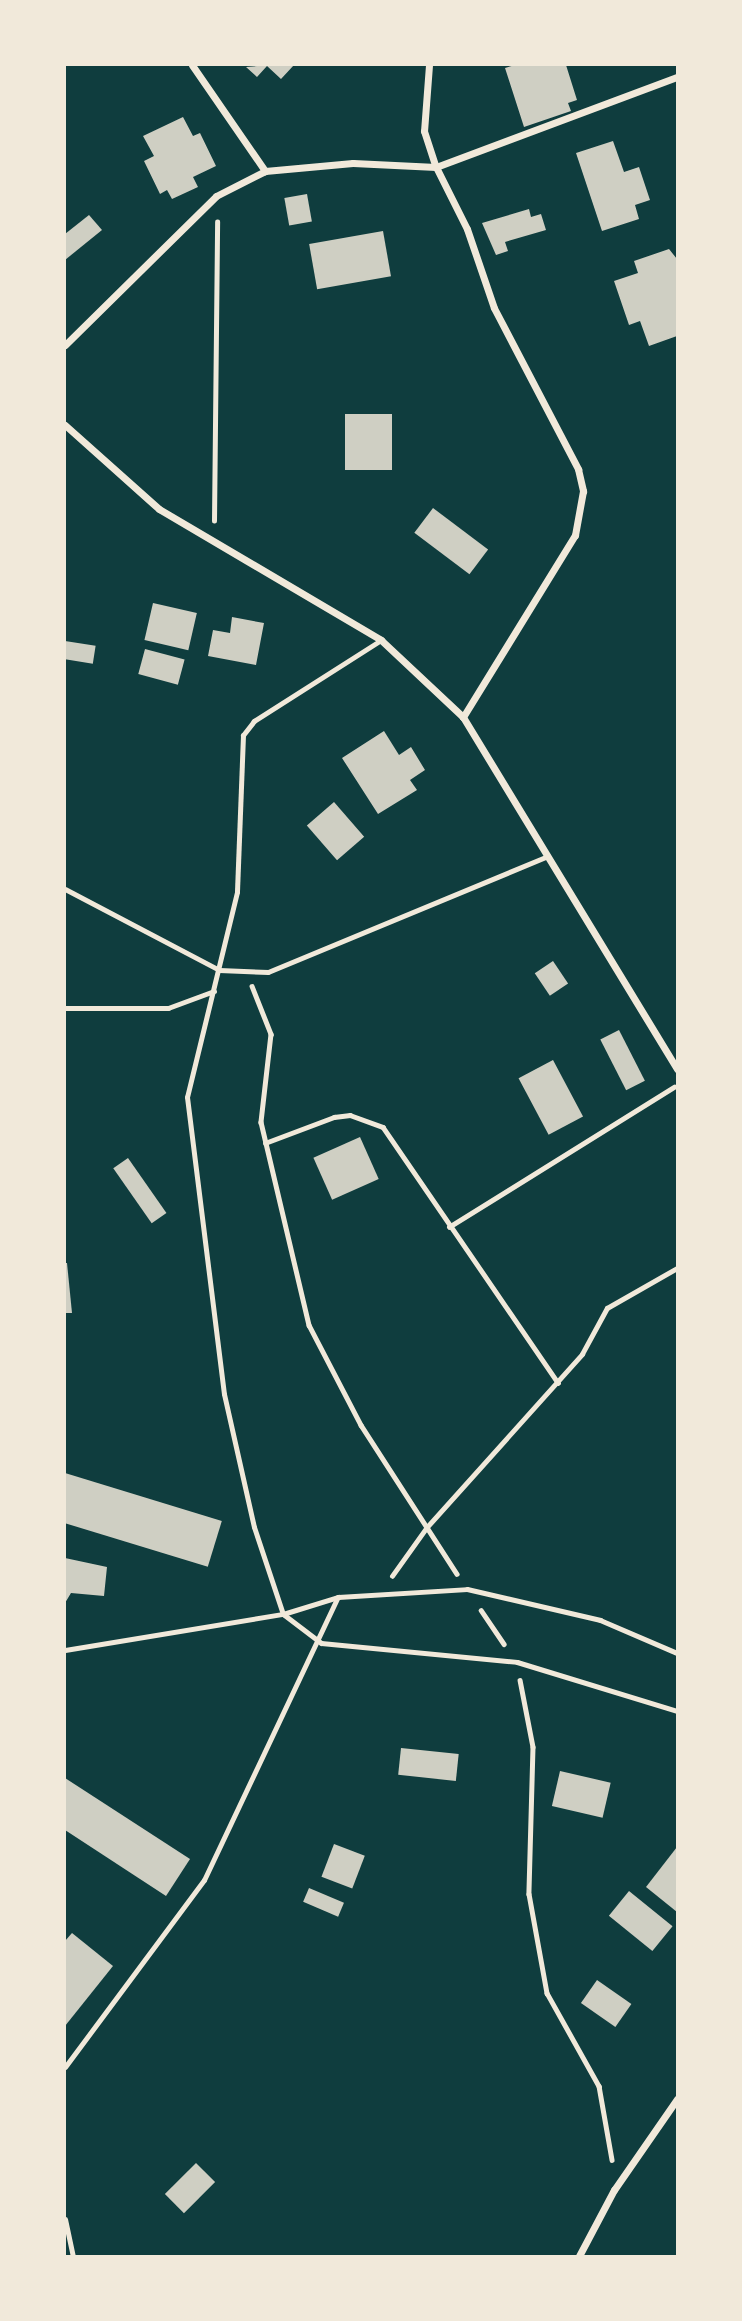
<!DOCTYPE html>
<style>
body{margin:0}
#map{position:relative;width:742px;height:2321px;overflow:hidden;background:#0f3d3e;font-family:"Nunito Sans",sans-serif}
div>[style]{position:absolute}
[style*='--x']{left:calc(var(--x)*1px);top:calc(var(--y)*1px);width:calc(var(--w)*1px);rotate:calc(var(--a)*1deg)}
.building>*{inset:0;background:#cfcfc3;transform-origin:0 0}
.path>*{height:4.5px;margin:-2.25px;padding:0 2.25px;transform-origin:2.25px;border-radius:2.25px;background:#f1e9da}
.service>*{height:5px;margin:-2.5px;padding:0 2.5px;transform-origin:2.5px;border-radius:2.5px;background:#f1e9da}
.minor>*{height:7px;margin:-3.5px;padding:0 3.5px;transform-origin:3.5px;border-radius:3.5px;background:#f1e9da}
span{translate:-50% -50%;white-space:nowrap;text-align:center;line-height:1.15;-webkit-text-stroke:5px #f1e9da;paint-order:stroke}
.frame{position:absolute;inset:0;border:66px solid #f1e9da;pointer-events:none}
</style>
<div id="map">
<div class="building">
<i style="clip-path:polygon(269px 65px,294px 65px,281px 79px,267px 66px,257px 77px,246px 67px)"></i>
<i style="clip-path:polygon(515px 65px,566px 65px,577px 100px,568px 103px,571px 111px,524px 127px,505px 68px)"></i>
<i style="clip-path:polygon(183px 117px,193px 136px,200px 133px,216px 166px,193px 177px,198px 187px,172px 199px,167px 190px,160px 194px,144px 161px,154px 156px,143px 136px)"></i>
<i style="clip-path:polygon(613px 141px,624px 172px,639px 167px,650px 200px,635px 205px,639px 219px,602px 231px,576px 153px)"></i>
<i style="left:307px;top:194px;width:28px;height:23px;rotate:80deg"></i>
<i style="clip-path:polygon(529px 209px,531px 217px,541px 214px,546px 230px,505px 242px,508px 251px,496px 255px,482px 223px)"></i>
<i style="clip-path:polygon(89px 215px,102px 230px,65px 260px,65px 234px)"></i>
<i style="left:383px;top:231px;width:46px;height:75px;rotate:80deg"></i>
<i style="clip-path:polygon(669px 249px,677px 259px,677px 336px,649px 346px,640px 321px,629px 325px,614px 281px,638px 273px,634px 261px)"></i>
<i style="left:345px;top:414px;width:47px;height:56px"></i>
<i style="left:433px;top:508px;width:69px;height:31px;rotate:37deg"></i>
<i style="left:153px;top:603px;width:45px;height:38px;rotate:13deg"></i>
<i style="clip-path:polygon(232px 617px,264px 623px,256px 665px,208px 656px,213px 630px,230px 633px)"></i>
<i style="left:65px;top:641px;width:31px;height:18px;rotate:9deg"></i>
<i style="left:145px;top:649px;width:41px;height:26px;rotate:15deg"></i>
<i style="clip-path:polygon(384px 731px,399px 755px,411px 747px,425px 770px,410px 780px,417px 790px,378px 814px,342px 758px)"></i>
<i style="left:334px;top:802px;width:46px;height:36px;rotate:49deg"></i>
<i style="left:553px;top:961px;width:27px;height:22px;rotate:56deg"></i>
<i style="left:619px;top:1030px;width:57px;height:21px;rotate:63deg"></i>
<i style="left:553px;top:1060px;width:64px;height:39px;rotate:62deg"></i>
<i style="left:360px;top:1137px;width:46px;height:51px;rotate:66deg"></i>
<i style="left:128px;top:1158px;width:67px;height:18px;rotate:55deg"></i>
<i style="clip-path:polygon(65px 1263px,67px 1263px,72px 1313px,65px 1313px)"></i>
<i style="left:65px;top:1473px;width:164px;height:48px;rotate:17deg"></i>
<i style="clip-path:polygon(65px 1558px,107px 1567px,104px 1596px,71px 1593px,65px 1603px)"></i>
<i style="left:401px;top:1748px;width:58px;height:27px;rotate:6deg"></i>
<i style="left:560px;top:1771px;width:52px;height:36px;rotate:13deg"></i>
<i style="clip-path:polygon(65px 1778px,190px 1859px,166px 1896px,65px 1830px)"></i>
<i style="left:334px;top:1844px;width:33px;height:35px;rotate:21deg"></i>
<i style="clip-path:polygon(677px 1847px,677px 1912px,646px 1887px)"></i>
<i style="left:309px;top:1888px;width:38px;height:15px;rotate:23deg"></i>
<i style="left:629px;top:1891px;width:56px;height:32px;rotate:39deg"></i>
<i style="clip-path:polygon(72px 1933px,113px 1966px,65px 2026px,65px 1941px)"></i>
<i style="left:597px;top:1980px;width:42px;height:28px;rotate:35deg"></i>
<i style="left:196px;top:2163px;width:27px;height:44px;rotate:45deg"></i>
</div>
<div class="path">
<i style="--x:214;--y:521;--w:299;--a:-89.4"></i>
<i style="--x:252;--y:986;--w:52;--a:68.4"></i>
<i style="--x:271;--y:1034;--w:89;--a:96.5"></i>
<i style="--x:261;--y:1122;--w:209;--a:76.7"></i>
<i style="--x:309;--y:1325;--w:113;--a:62.5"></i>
<i style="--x:361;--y:1425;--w:177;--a:57.2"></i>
<i style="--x:265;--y:1143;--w:74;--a:-20.6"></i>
<i style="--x:334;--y:1117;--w:16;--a:-7"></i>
<i style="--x:350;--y:1115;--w:35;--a:20"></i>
<i style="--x:383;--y:1127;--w:310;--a:55.6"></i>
<i style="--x:449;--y:1227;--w:265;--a:-31.9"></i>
<i style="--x:392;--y:1576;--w:60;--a:-54.5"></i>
<i style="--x:427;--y:1527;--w:232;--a:-48.1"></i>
<i style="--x:582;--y:1354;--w:52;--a:-61.5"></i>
<i style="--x:607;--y:1308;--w:81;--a:-29.7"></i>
<i style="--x:481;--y:1610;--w:41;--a:55.9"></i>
<i style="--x:520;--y:1680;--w:68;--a:79"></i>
<i style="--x:533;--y:1747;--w:147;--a:91.6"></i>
<i style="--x:529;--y:1894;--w:101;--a:79.7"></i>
<i style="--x:547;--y:1993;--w:107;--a:60.8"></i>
<i style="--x:599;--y:2086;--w:75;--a:80"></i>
</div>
<div class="service">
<i style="--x:381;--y:640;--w:151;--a:147.5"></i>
<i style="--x:254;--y:721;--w:18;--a:128"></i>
<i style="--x:243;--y:735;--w:157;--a:92.2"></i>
<i style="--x:237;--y:892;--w:211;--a:103.7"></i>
<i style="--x:187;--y:1097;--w:299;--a:82.9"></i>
<i style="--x:224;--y:1394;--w:136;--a:77.3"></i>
<i style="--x:254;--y:1527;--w:92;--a:71.6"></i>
<i style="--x:283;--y:1614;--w:48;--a:37.3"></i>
<i style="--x:321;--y:1643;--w:197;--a:5.5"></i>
<i style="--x:517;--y:1662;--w:167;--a:17"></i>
<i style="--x:65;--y:889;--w:174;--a:27.7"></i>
<i style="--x:219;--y:970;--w:49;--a:2.3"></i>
<i style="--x:268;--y:972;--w:303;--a:-22.5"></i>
<i style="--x:65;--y:1008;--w:103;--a:0"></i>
<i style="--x:168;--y:1008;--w:49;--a:-20.3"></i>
<i style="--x:65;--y:1650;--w:221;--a:-9.4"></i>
<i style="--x:283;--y:1614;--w:58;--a:-17.2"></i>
<i style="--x:338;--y:1597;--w:129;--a:-3.5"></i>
<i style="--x:467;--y:1589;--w:137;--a:13.1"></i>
<i style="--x:600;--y:1620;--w:84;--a:23.2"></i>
<i style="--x:65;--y:2067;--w:233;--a:-53.4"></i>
<i style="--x:204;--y:1880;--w:313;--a:-64.7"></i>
<i style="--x:65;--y:2219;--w:38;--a:78"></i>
</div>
<div class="minor">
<i style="--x:192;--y:65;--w:129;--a:55.4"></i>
<i style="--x:429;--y:65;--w:66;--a:94.3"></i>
<i style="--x:424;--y:131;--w:38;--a:72"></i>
<i style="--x:436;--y:167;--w:69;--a:63.4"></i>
<i style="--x:467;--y:229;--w:83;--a:71.1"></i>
<i style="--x:494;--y:308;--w:182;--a:62.4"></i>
<i style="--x:578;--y:469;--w:23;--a:77"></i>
<i style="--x:583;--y:491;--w:45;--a:100.3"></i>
<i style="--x:575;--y:535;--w:214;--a:121.6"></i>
<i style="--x:65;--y:345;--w:212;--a:-44.6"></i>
<i style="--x:216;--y:196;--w:55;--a:-27"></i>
<i style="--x:265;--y:171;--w:88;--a:-5.2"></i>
<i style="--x:353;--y:163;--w:83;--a:2.8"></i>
<i style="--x:436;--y:167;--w:257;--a:-20.5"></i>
<i style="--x:65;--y:425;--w:126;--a:41.8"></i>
<i style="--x:159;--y:509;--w:258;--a:30.5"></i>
<i style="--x:381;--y:640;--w:112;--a:43.2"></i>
<i style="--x:463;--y:717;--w:412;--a:58.7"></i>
<i style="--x:579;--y:2256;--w:75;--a:-62.1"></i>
<i style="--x:614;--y:2190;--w:111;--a:-55.3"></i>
</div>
<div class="frame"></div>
</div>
